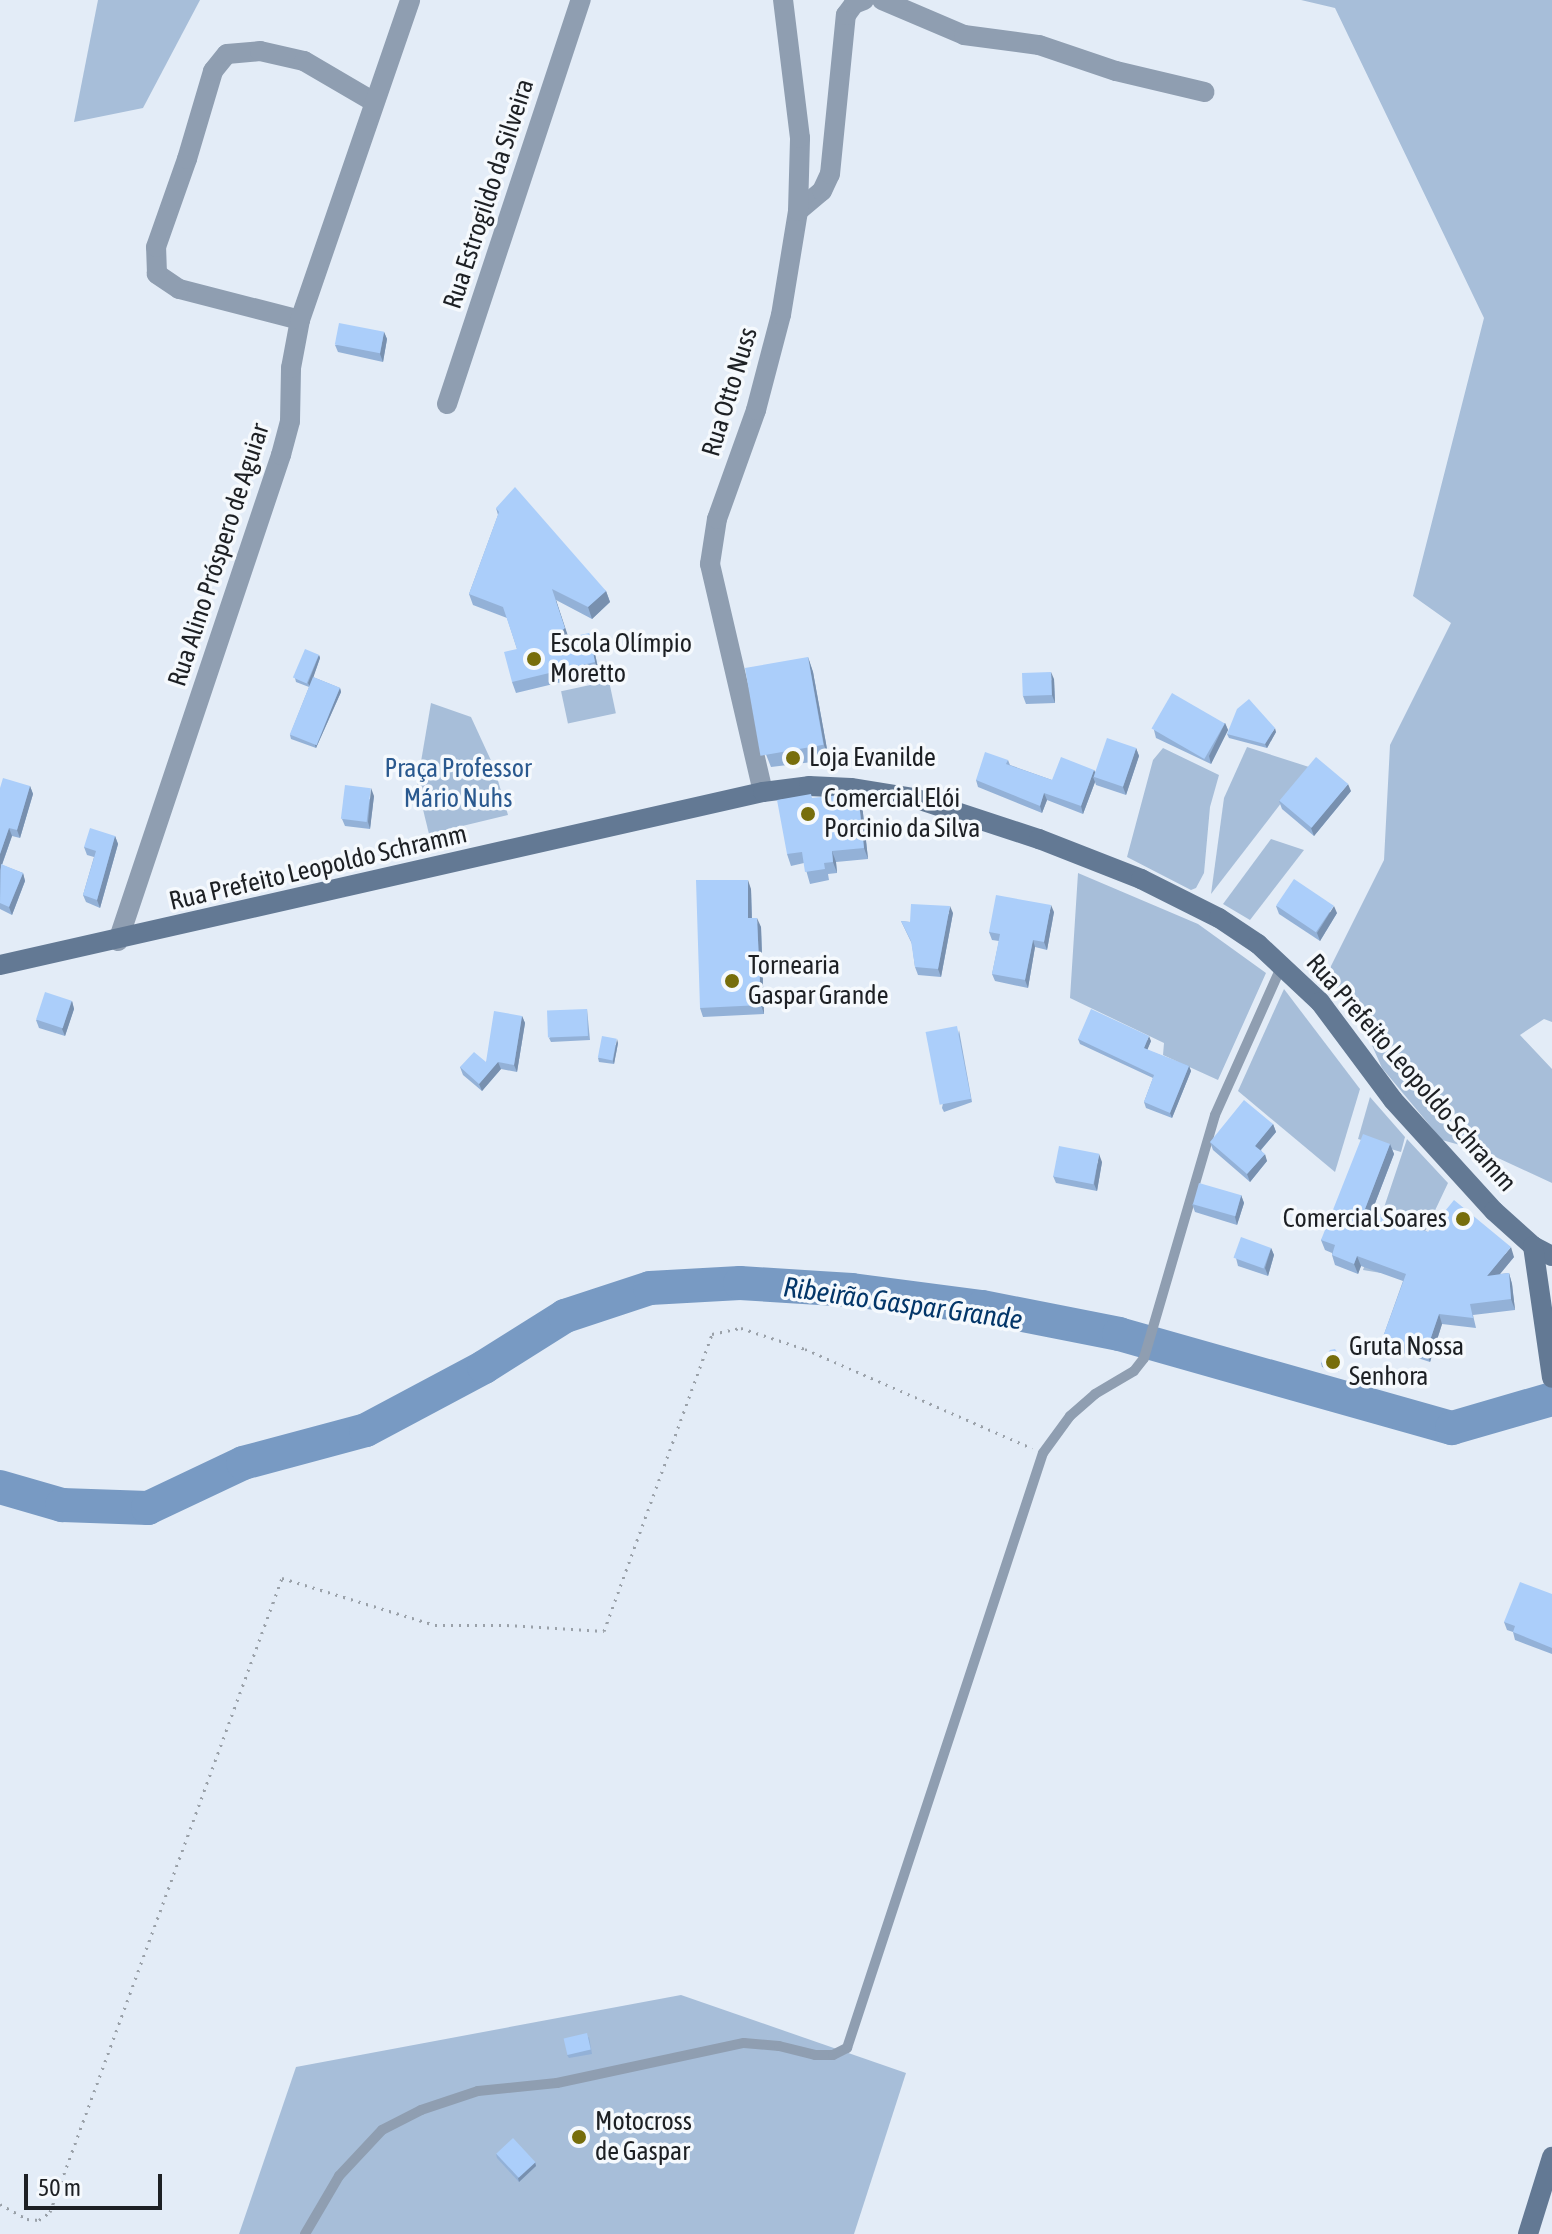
<!DOCTYPE html>
<meta charset="utf-8">
<style>
body{margin:0}
#map{position:relative;width:1552px;height:2234px;overflow:hidden;background:#e3ecf7;font-family:"Asap Condensed",sans-serif}
div>[style]{position:absolute}
[style*='--x']{left:calc(var(--x)*1px);top:calc(var(--y)*1px);width:calc(var(--w)*1px);rotate:calc(var(--a)*1deg)}
.green>*{inset:0;background:#a7bed9;transform-origin:0 0}
.river>*{height:34px;margin:-17px;padding:0 17px;transform-origin:17px;border-radius:17px;background:#789ac3}
.path>*{height:3px;margin-top:-1.5px;transform-origin:0;background:repeating-linear-gradient(90deg,#9aa1a9 0 2px,transparent 0 8px)}
.lane>*{height:10px;margin:-5px;padding:0 5px;transform-origin:5px;border-radius:5px;background:#8f9eb1}
.street>*{height:20px;margin:-10px;padding:0 10px;transform-origin:10px;border-radius:10px;background:#8f9eb1}
.secondary>*{height:20px;margin:-10px;padding:0 10px;transform-origin:10px;border-radius:10px;background:#637994}
.wall>*{inset:0;background:#93b1d7}
.shaded-wall>*{inset:0;background:#7890af}
.building>*{inset:0;background:#abcefa;transform-origin:0 0}
.dots>*{width:22px;height:22px;translate:-50% -50%;box-sizing:border-box;border:4px solid #f5f9fd;border-radius:50%}
span{translate:-50% -50%;white-space:nowrap;text-align:center;line-height:1.15;-webkit-text-stroke:7px #f5f9fd;paint-order:stroke}
.street-label{font-size:26px;color:#1d2024}
.poi-label{font-size:26px;color:#1d2024}
.left{translate:0 -50%;text-align:left}
.right{translate:-100% -50%;text-align:right}
.park-label{font-size:26px;color:#2a598f}
.water-label{font-size:28px;color:#033669;font-style:italic}
.scale{position:absolute;left:24px;top:2174px;width:138px;height:36px;box-sizing:border-box;border:4px solid #1d2024;border-top:0;padding-left:10px;font-size:24px;line-height:28px;white-space:nowrap;color:#1d2024;-webkit-text-stroke:6px #f5f9fd;paint-order:stroke}
</style>
<div id="map">
<div class="green">
<i style="clip-path:polygon(98px 0,200px 0,143px 108px,74px 122px)"></i>
<i style="clip-path:polygon(1301px 0,1552px 0,1552px 1022px,1544px 1019px,1520px 1035px,1552px 1069px,1552px 1183px,1485px 1152px,1442px 1140px,1382px 1068px,1357px 1011px,1330px 980px,1331px 966px,1384px 860px,1390px 745px,1451px 623px,1413px 596px,1484px 318px,1335px 8px)"></i>
<i style="left:609px;top:681px;width:33px;height:49px;rotate:78deg"></i>
<i style="clip-path:polygon(431px 703px,471px 717px,494px 767px,508px 815px,429px 834px,417px 785px)"></i>
<i style="clip-path:polygon(1247px 747px,1309px 767px,1211px 894px,1224px 798px)"></i>
<i style="clip-path:polygon(1163px 748px,1219px 775px,1210px 807px,1204px 873px,1196px 888px,1191px 890px,1127px 857px,1153px 760px)"></i>
<i style="clip-path:polygon(1271px 839px,1304px 850px,1250px 920px,1223px 904px)"></i>
<i style="clip-path:polygon(1078px 873px,1198px 924px,1266px 973px,1218px 1080px,1163px 1055px,1164px 1043px,1070px 998px)"></i>
<i style="clip-path:polygon(1284px 989px,1360px 1089px,1335px 1172px,1238px 1091px)"></i>
<i style="clip-path:polygon(1370px 1097px,1405px 1137px,1401px 1152px,1358px 1139px)"></i>
<i style="clip-path:polygon(1407px 1139px,1448px 1183px,1422px 1238px,1388px 1253px,1381px 1273px,1363px 1270px)"></i>
<i style="clip-path:polygon(681px 1995px,906px 2073px,854px 2234px,239px 2234px,296px 2067px)"></i>
</div>
<div class="river">
<i style="--x:0;--y:1487;--w:65;--a:16.2"></i>
<i style="--x:62;--y:1505;--w:86;--a:2"></i>
<i style="--x:148;--y:1508;--w:105;--a:-25.3"></i>
<i style="--x:243;--y:1463;--w:127;--a:-15"></i>
<i style="--x:366;--y:1430;--w:134;--a:-28.1"></i>
<i style="--x:484;--y:1367;--w:96;--a:-32.2"></i>
<i style="--x:565;--y:1316;--w:89;--a:-18.2"></i>
<i style="--x:650;--y:1288;--w:90;--a:-3.2"></i>
<i style="--x:740;--y:1283;--w:112;--a:3.6"></i>
<i style="--x:852;--y:1290;--w:131;--a:7.5"></i>
<i style="--x:982;--y:1307;--w:140;--a:11.1"></i>
<i style="--x:1119;--y:1334;--w:346;--a:15.8"></i>
<i style="--x:1452;--y:1428;--w:104;--a:-16.2"></i>
</div>
<div class="path">
<i style="--x:0;--y:2204;--w:31;--a:29"></i>
<i style="--x:27;--y:2219;--w:12;--a:5"></i>
<i style="--x:39;--y:2220;--w:14;--a:-36"></i>
<i style="--x:50;--y:2212;--w:675;--a:-69.9"></i>
<i style="--x:282;--y:1578;--w:160;--a:17.1"></i>
<i style="--x:435;--y:1625;--w:72;--a:0"></i>
<i style="--x:507;--y:1625;--w:97;--a:3.5"></i>
<i style="--x:604;--y:1631;--w:316;--a:-70"></i>
<i style="--x:712;--y:1334;--w:30;--a:-12"></i>
<i style="--x:741;--y:1328;--w:67;--a:18.2"></i>
<i style="--x:805;--y:1349;--w:248;--a:23.6"></i>
</div>
<div class="lane">
<i style="--x:305;--y:2234;--w:67;--a:-59.6"></i>
<i style="--x:339;--y:2176;--w:63;--a:-46.9"></i>
<i style="--x:382;--y:2130;--w:44;--a:-27.1"></i>
<i style="--x:421;--y:2110;--w:60;--a:-18.4"></i>
<i style="--x:478;--y:2091;--w:79;--a:-5.8"></i>
<i style="--x:557;--y:2083;--w:191;--a:-12.1"></i>
<i style="--x:744;--y:2043;--w:35;--a:5"></i>
<i style="--x:779;--y:2046;--w:37;--a:14"></i>
<i style="--x:815;--y:2055;--w:18;--a:0"></i>
<i style="--x:833;--y:2055;--w:16;--a:-27"></i>
<i style="--x:847;--y:2048;--w:626;--a:-71.77"></i>
<i style="--x:1043;--y:1453;--w:46;--a:-53.9"></i>
<i style="--x:1070;--y:1416;--w:33;--a:-41"></i>
<i style="--x:1095;--y:1394;--w:45;--a:-30.5"></i>
<i style="--x:1134;--y:1371;--w:16;--a:-52"></i>
<i style="--x:1144;--y:1358;--w:253;--a:-73.7"></i>
<i style="--x:1215;--y:1115;--w:164;--a:-65.9"></i>
</div>
<div class="street">
<i style="--x:882;--y:0;--w:89;--a:23.1"></i>
<i style="--x:964;--y:35;--w:76;--a:7.6"></i>
<i style="--x:1039;--y:45;--w:81;--a:18.7"></i>
<i style="--x:1116;--y:71;--w:91;--a:13.3"></i>
<i style="--x:798;--y:211;--w:31;--a:-40"></i>
<i style="--x:822;--y:191;--w:19;--a:-65"></i>
<i style="--x:830;--y:174;--w:160;--a:-84.3"></i>
<i style="--x:846;--y:15;--w:14;--a:-54"></i>
<i style="--x:854;--y:4;--w:11;--a:-22"></i>
<i style="--x:300;--y:320;--w:125;--a:-165.6"></i>
<i style="--x:179;--y:289;--w:27;--a:-146"></i>
<i style="--x:157;--y:274;--w:27;--a:-92"></i>
<i style="--x:156;--y:247;--w:93;--a:-70.6"></i>
<i style="--x:187;--y:159;--w:92;--a:-73.5"></i>
<i style="--x:213;--y:71;--w:22;--a:-51"></i>
<i style="--x:227;--y:54;--w:33;--a:-5"></i>
<i style="--x:260;--y:51;--w:45;--a:12.8"></i>
<i style="--x:304;--y:61;--w:81;--a:30.4"></i>
<i style="--x:447;--y:404;--w:426;--a:-71.7"></i>
<i style="--x:763;--y:792;--w:234;--a:-103.1"></i>
<i style="--x:710;--y:564;--w:46;--a:-81.2"></i>
<i style="--x:717;--y:519;--w:116;--a:-70.3"></i>
<i style="--x:756;--y:410;--w:98;--a:-75.3"></i>
<i style="--x:781;--y:315;--w:105;--a:-80.7"></i>
<i style="--x:798;--y:211;--w:73;--a:-88.4"></i>
<i style="--x:800;--y:138;--w:139;--a:-97"></i>
<i style="--x:118;--y:941;--w:513;--a:-71.46"></i>
<i style="--x:281;--y:455;--w:35;--a:-75"></i>
<i style="--x:290;--y:421;--w:53;--a:-88.9"></i>
<i style="--x:291;--y:368;--w:49;--a:-79.4"></i>
<i style="--x:300;--y:320;--w:338;--a:-71"></i>
</div>
<div class="secondary">
<i style="--x:0;--y:965;--w:782;--a:-12.78"></i>
<i style="--x:763;--y:792;--w:46;--a:-7.4"></i>
<i style="--x:809;--y:786;--w:42;--a:2.7"></i>
<i style="--x:851;--y:788;--w:64;--a:9"></i>
<i style="--x:914;--y:798;--w:132;--a:18.2"></i>
<i style="--x:1039;--y:839;--w:110;--a:21.4"></i>
<i style="--x:1141;--y:879;--w:87;--a:26.6"></i>
<i style="--x:1219;--y:918;--w:47;--a:33.7"></i>
<i style="--x:1258;--y:944;--w:85;--a:43.1"></i>
<i style="--x:1320;--y:1002;--w:122;--a:53.3"></i>
<i style="--x:1393;--y:1100;--w:150;--a:47.7"></i>
<i style="--x:1494;--y:1211;--w:52;--a:41.9"></i>
<i style="--x:1533;--y:1246;--w:21;--a:28"></i>
<i style="--x:1533;--y:1246;--w:133;--a:81.8"></i>
<i style="--x:1528;--y:2234;--w:81;--a:-72.7"></i>
</div>
<div class="wall">
<i style="clip-path:polygon(384px 332px,387px 339px,383px 362px,338px 352px,335px 345px)"></i>
<i style="clip-path:polygon(496px 508px,606px 591px,610px 602px,592px 619px,556px 600px,568px 638px,593px 644px,599px 673px,516px 693px,512px 682px,517px 649px,507px 618px,473px 605px,469px 594px,498px 515px)"></i>
<i style="clip-path:polygon(319px 655px,320px 658px,313px 677px,340px 688px,341px 692px,316px 748px,291px 739px,290px 735px,309px 687px,296px 682px,295px 678px)"></i>
<i style="clip-path:polygon(808px 657px,813px 672px,829px 760px,771px 767px,765px 752px)"></i>
<i style="clip-path:polygon(1054px 679px,1055px 703px,1026px 704px,1023px 696px)"></i>
<i style="clip-path:polygon(1225px 723px,1228px 730px,1211px 764px,1156px 738px,1154px 730px)"></i>
<i style="clip-path:polygon(1276px 732px,1267px 748px,1229px 738px,1227px 734px)"></i>
<i style="clip-path:polygon(1136px 748px,1139px 756px,1126px 795px,1096px 785px,1095px 782px,1083px 814px,1047px 800px,1042px 813px,978px 787px,976px 780px,1008px 760px,1010px 765px,1052px 780px,1094px 770px,1095px 772px)"></i>
<i style="clip-path:polygon(30px 786px,33px 794px,20px 838px,12px 836px,2px 865px,23px 873px,25px 881px,12px 915px,0 909px,0 788px)"></i>
<i style="clip-path:polygon(1351px 791px,1314px 836px,1282px 809px,1279px 801px)"></i>
<i style="clip-path:polygon(374px 796px,370px 829px,345px 826px,342px 819px)"></i>
<i style="clip-path:polygon(813px 798px,862px 804px,868px 859px,836px 862px,837px 873px,828px 874px,829px 880px,810px 884px,804px 863px,791px 866px,787px 854px)"></i>
<i style="clip-path:polygon(115px 836px,118px 844px,100px 908px,86px 902px,83px 895px,94px 857px,87px 855px,84px 847px)"></i>
<i style="clip-path:polygon(751px 889px,752px 918px,761px 927px,764px 1014px,703px 1017px,700px 1008px)"></i>
<i style="clip-path:polygon(1276px 906px,1337px 913px,1320px 941px,1279px 914px)"></i>
<i style="clip-path:polygon(1054px 912px,1047px 950px,1035px 947px,1028px 988px,995px 981px,992px 974px,999px 941px,992px 940px,989px 932px)"></i>
<i style="clip-path:polygon(953px 913px,941px 977px,918px 975px,915px 967px,912px 944px,901px 921px,910px 922px)"></i>
<i style="clip-path:polygon(72px 1001px,74px 1009px,65px 1036px,39px 1028px,36px 1020px)"></i>
<i style="clip-path:polygon(587px 1009px,590px 1040px,551px 1042px,549px 1038px)"></i>
<i style="clip-path:polygon(522px 1016px,525px 1023px,517px 1072px,501px 1069px,482px 1091px,463px 1075px,460px 1067px,486px 1062px)"></i>
<i style="clip-path:polygon(959px 1030px,972px 1102px,944px 1112px,942px 1108px)"></i>
<i style="clip-path:polygon(1078px 1039px,1151px 1041px,1147px 1050px,1189px 1066px,1191px 1071px,1172px 1118px,1146px 1108px,1144px 1102px,1153px 1078px,1080px 1044px)"></i>
<i style="clip-path:polygon(618px 1043px,614px 1064px,599px 1062px,598px 1058px)"></i>
<i style="clip-path:polygon(1273px 1124px,1276px 1132px,1261px 1150px,1267px 1161px,1250px 1182px,1213px 1150px,1210px 1142px)"></i>
<i style="clip-path:polygon(1390px 1144px,1394px 1154px,1372px 1211px,1428px 1232px,1514px 1257px,1500px 1274px,1509px 1273px,1512px 1284px,1515px 1310px,1473px 1315px,1476px 1328px,1442px 1324px,1430px 1362px,1387px 1348px,1383px 1337px,1403px 1281px,1361px 1266px,1358px 1274px,1335px 1265px,1332px 1255px,1332px 1253px,1325px 1250px,1321px 1240px)"></i>
<i style="clip-path:polygon(1102px 1162px,1097px 1191px,1056px 1183px,1053px 1176px)"></i>
<i style="clip-path:polygon(1241px 1195px,1244px 1203px,1237px 1225px,1195px 1212px,1192px 1204px)"></i>
<i style="clip-path:polygon(1271px 1248px,1274px 1255px,1268px 1276px,1238px 1266px,1236px 1258px)"></i>
<i style="clip-path:polygon(1342px 1362px,1338px 1372px,1322px 1367px,1321px 1363px)"></i>
<i style="clip-path:polygon(1552px 1594px,1552px 1654px,1515px 1640px,1513px 1632px,1507px 1630px,1504px 1622px)"></i>
<i style="clip-path:polygon(589px 2037px,592px 2054px,569px 2058px,567px 2055px)"></i>
<i style="clip-path:polygon(496px 2154px,535px 2162px,536px 2166px,519px 2182px,497px 2158px)"></i>
</div>
<div class="shaded-wall">
<i style="clip-path:polygon(384px 332px,387px 339px,383px 362px,380px 354px)"></i>
<i style="clip-path:polygon(606px 591px,610px 602px,592px 619px,588px 607px)"></i>
<i style="clip-path:polygon(556px 600px,569px 639px,549px 642px)"></i>
<i style="clip-path:polygon(589px 633px,593px 644px,599px 673px,595px 662px)"></i>
<i style="clip-path:polygon(319px 655px,320px 658px,310px 687px,308px 683px)"></i>
<i style="clip-path:polygon(808px 657px,813px 672px,829px 760px,824px 745px)"></i>
<i style="clip-path:polygon(1051px 672px,1054px 679px,1055px 703px,1052px 695px)"></i>
<i style="clip-path:polygon(340px 688px,341px 692px,316px 748px,315px 745px)"></i>
<i style="clip-path:polygon(1225px 723px,1228px 730px,1211px 764px,1209px 756px)"></i>
<i style="clip-path:polygon(1275px 728px,1276px 732px,1267px 748px,1265px 744px)"></i>
<i style="clip-path:polygon(1136px 748px,1139px 756px,1126px 795px,1123px 787px)"></i>
<i style="clip-path:polygon(1094px 770px,1097px 777px,1093px 777px,1095px 782px,1083px 814px,1081px 806px)"></i>
<i style="clip-path:polygon(1348px 784px,1351px 791px,1314px 836px,1311px 828px)"></i>
<i style="clip-path:polygon(30px 786px,33px 794px,20px 838px,17px 830px)"></i>
<i style="clip-path:polygon(371px 788px,374px 796px,370px 829px,368px 822px)"></i>
<i style="clip-path:polygon(858px 793px,862px 804px,868px 859px,864px 848px)"></i>
<i style="clip-path:polygon(1044px 793px,1047px 800px,1042px 813px,1040px 806px)"></i>
<i style="clip-path:polygon(9px 828px,12px 836px,0 870px,0 854px)"></i>
<i style="clip-path:polygon(115px 836px,118px 844px,100px 908px,97px 900px)"></i>
<i style="clip-path:polygon(832px 851px,836px 862px,837px 873px,833px 862px)"></i>
<i style="clip-path:polygon(23px 873px,25px 881px,12px 915px,9px 907px)"></i>
<i style="clip-path:polygon(748px 880px,751px 889px,752px 927px,748px 918px)"></i>
<i style="clip-path:polygon(1051px 905px,1054px 912px,1047px 950px,1044px 942px)"></i>
<i style="clip-path:polygon(950px 906px,953px 913px,941px 977px,938px 969px)"></i>
<i style="clip-path:polygon(1334px 906px,1337px 913px,1320px 941px,1317px 933px)"></i>
<i style="clip-path:polygon(757px 918px,761px 927px,764px 1014px,761px 1005px)"></i>
<i style="clip-path:polygon(1033px 940px,1035px 947px,1028px 988px,1025px 980px)"></i>
<i style="clip-path:polygon(72px 1001px,74px 1009px,65px 1036px,62px 1029px)"></i>
<i style="clip-path:polygon(522px 1016px,525px 1023px,517px 1072px,514px 1065px)"></i>
<i style="clip-path:polygon(1149px 1036px,1151px 1041px,1146px 1053px,1144px 1048px)"></i>
<i style="clip-path:polygon(617px 1039px,618px 1043px,614px 1064px,613px 1061px)"></i>
<i style="clip-path:polygon(498px 1062px,501px 1069px,482px 1091px,479px 1084px)"></i>
<i style="clip-path:polygon(1189px 1066px,1191px 1071px,1172px 1118px,1170px 1113px)"></i>
<i style="clip-path:polygon(1273px 1124px,1276px 1132px,1258px 1153px,1255px 1146px)"></i>
<i style="clip-path:polygon(1390px 1144px,1394px 1154px,1369px 1219px,1365px 1209px)"></i>
<i style="clip-path:polygon(1099px 1154px,1102px 1162px,1097px 1191px,1094px 1184px)"></i>
<i style="clip-path:polygon(1265px 1154px,1267px 1161px,1250px 1182px,1247px 1174px)"></i>
<i style="clip-path:polygon(1241px 1195px,1244px 1203px,1237px 1225px,1235px 1217px)"></i>
<i style="clip-path:polygon(1511px 1247px,1514px 1257px,1490px 1286px,1487px 1276px)"></i>
<i style="clip-path:polygon(1271px 1248px,1274px 1255px,1268px 1276px,1265px 1268px)"></i>
<i style="clip-path:polygon(1357px 1256px,1361px 1266px,1358px 1274px,1354px 1264px)"></i>
<i style="clip-path:polygon(1509px 1273px,1512px 1284px,1515px 1310px,1511px 1299px)"></i>
<i style="clip-path:polygon(1439px 1314px,1442px 1324px,1430px 1362px,1426px 1352px)"></i>
<i style="clip-path:polygon(1341px 1358px,1342px 1362px,1338px 1372px,1337px 1369px)"></i>
<i style="clip-path:polygon(535px 2162px,536px 2166px,519px 2182px,518px 2178px)"></i>
</div>
<div class="building">
<i style="left:339px;top:323px;width:46px;height:22px;rotate:11deg"></i>
<i style="clip-path:polygon(515px 487px,606px 591px,588px 607px,552px 589px,565px 628px,549px 642px,589px 633px,595px 662px,512px 682px,504px 652px,517px 649px,503px 607px,469px 594px,499px 512px,496px 508px)"></i>
<i style="left:305px;top:649px;width:15px;height:31px;rotate:23deg"></i>
<i style="left:808px;top:657px;width:89px;height:64px;rotate:80deg"></i>
<i style="left:1051px;top:672px;width:23px;height:29px;rotate:88deg"></i>
<i style="left:313px;top:677px;width:29px;height:62px;rotate:22deg"></i>
<i style="left:1172px;top:693px;width:61px;height:41px;rotate:30deg"></i>
<i style="clip-path:polygon(1249px 699px,1275px 728px,1265px 744px,1227px 734px,1237px 709px)"></i>
<i style="left:1107px;top:738px;width:31px;height:41px;rotate:19deg"></i>
<i style="clip-path:polygon(985px 752px,1008px 760px,1006px 764px,1052px 780px,1061px 757px,1094px 770px,1081px 806px,1044px 793px,1040px 806px,976px 780px)"></i>
<i style="left:1316px;top:757px;width:42px;height:57px;rotate:40deg"></i>
<i style="clip-path:polygon(3px 778px,30px 786px,17px 830px,9px 828px,0 854px,0 788px)"></i>
<i style="left:345px;top:785px;width:26px;height:34px;rotate:7deg"></i>
<i style="clip-path:polygon(858px 793px,864px 848px,832px 851px,833px 862px,824px 863px,825px 869px,805px 872px,802px 852px,787px 854px,777px 800px,811px 794px,812px 798px)"></i>
<i style="clip-path:polygon(90px 828px,115px 836px,97px 900px,83px 895px,96px 851px,84px 847px)"></i>
<i style="clip-path:polygon(1px 864px,23px 873px,9px 907px,0 903px)"></i>
<i style="left:1294px;top:879px;width:48px;height:32px;rotate:34deg"></i>
<i style="clip-path:polygon(696px 880px,748px 880px,748px 918px,757px 918px,761px 1005px,700px 1008px)"></i>
<i style="clip-path:polygon(996px 895px,1051px 905px,1044px 942px,1033px 940px,1025px 980px,992px 974px,1000px 934px,989px 932px)"></i>
<i style="clip-path:polygon(911px 904px,950px 906px,938px 969px,915px 967px,911px 941px,901px 921px,910px 922px)"></i>
<i style="left:45px;top:992px;width:28px;height:29px;rotate:18deg"></i>
<i style="left:587px;top:1009px;width:27px;height:40px;rotate:88deg"></i>
<i style="clip-path:polygon(1091px 1009px,1149px 1036px,1144px 1048px,1189px 1066px,1170px 1113px,1144px 1102px,1154px 1075px,1078px 1039px)"></i>
<i style="clip-path:polygon(494px 1011px,522px 1016px,514px 1065px,498px 1062px,479px 1084px,460px 1067px,474px 1052px,486px 1062px)"></i>
<i style="left:957px;top:1026px;width:74px;height:32px;rotate:79deg"></i>
<i style="left:602px;top:1036px;width:15px;height:22px;rotate:11deg"></i>
<i style="clip-path:polygon(1244px 1100px,1273px 1124px,1255px 1146px,1265px 1154px,1247px 1174px,1210px 1142px)"></i>
<i style="clip-path:polygon(1363px 1134px,1390px 1144px,1365px 1209px,1428px 1232px,1454px 1200px,1511px 1247px,1487px 1276px,1509px 1273px,1511px 1299px,1470px 1304px,1473px 1318px,1439px 1314px,1426px 1352px,1383px 1337px,1406px 1274px,1357px 1256px,1354px 1264px,1332px 1255px,1335px 1245px,1321px 1240px)"></i>
<i style="left:1059px;top:1146px;width:41px;height:31px;rotate:11deg"></i>
<i style="left:1199px;top:1183px;width:44px;height:22px;rotate:16deg"></i>
<i style="left:1241px;top:1237px;width:32px;height:22px;rotate:20deg"></i>
<i style="clip-path:polygon(1335px 1349px,1341px 1358px,1337px 1369px,1321px 1363px,1330px 1350px)"></i>
<i style="clip-path:polygon(1520px 1582px,1552px 1594px,1552px 1648px,1513px 1632px,1515px 1626px,1504px 1622px)"></i>
<i style="left:587px;top:2033px;width:17px;height:24px;rotate:77deg"></i>
<i style="left:513px;top:2138px;width:33px;height:23px;rotate:47deg"></i>
</div>
<div class="dots">
<i style="left:534px;top:659px;background:#776e0c"></i>
<i style="left:793px;top:758px;background:#776e0c"></i>
<i style="left:808px;top:814px;background:#776e0c"></i>
<i style="left:732px;top:981px;background:#776e0c"></i>
<i style="left:1463px;top:1219px;background:#776e0c"></i>
<i style="left:1333px;top:1362px;background:#776e0c"></i>
<i style="left:579px;top:2137px;background:#776e0c"></i>
</div>
<div class="street-label">
<span style="left:489px;top:194px;rotate:-72deg">Rua Estrogildo da Silveira</span>
<span style="left:730px;top:392px;rotate:-73deg">Rua Otto Nuss</span>
<span style="left:219px;top:555px;rotate:-72deg">Rua Alino Próspero de Aguiar</span>
<span style="left:318px;top:868px;rotate:-13deg">Rua Prefeito Leopoldo Schramm</span>
<span style="left:1411px;top:1073px;rotate:49deg">Rua Prefeito Leopoldo Schramm</span>
</div>
<div class="poi-label">
<span class="left" style="left:550px;top:659px">Escola Olímpio<br>Moretto</span>
<span class="left" style="left:809px;top:758px">Loja Evanilde</span>
<span class="left" style="left:824px;top:814px">Comercial Elói<br>Porcinio da Silva</span>
<span class="left" style="left:748px;top:981px">Tornearia<br>Gaspar Grande</span>
<span class="right" style="left:1447px;top:1219px">Comercial Soares</span>
<span class="left" style="left:1349px;top:1362px">Gruta Nossa<br>Senhora</span>
<span class="left" style="left:595px;top:2137px">Motocross<br>de Gaspar</span>
</div>
<div class="park-label">
<span style="left:458px;top:784px">Praça Professor<br>Mário Nuhs</span>
</div>
<div class="water-label">
<span style="left:903px;top:1303px;rotate:8deg">Ribeirão Gaspar Grande</span>
</div>
<div class="scale">50 m</div>
</div>
